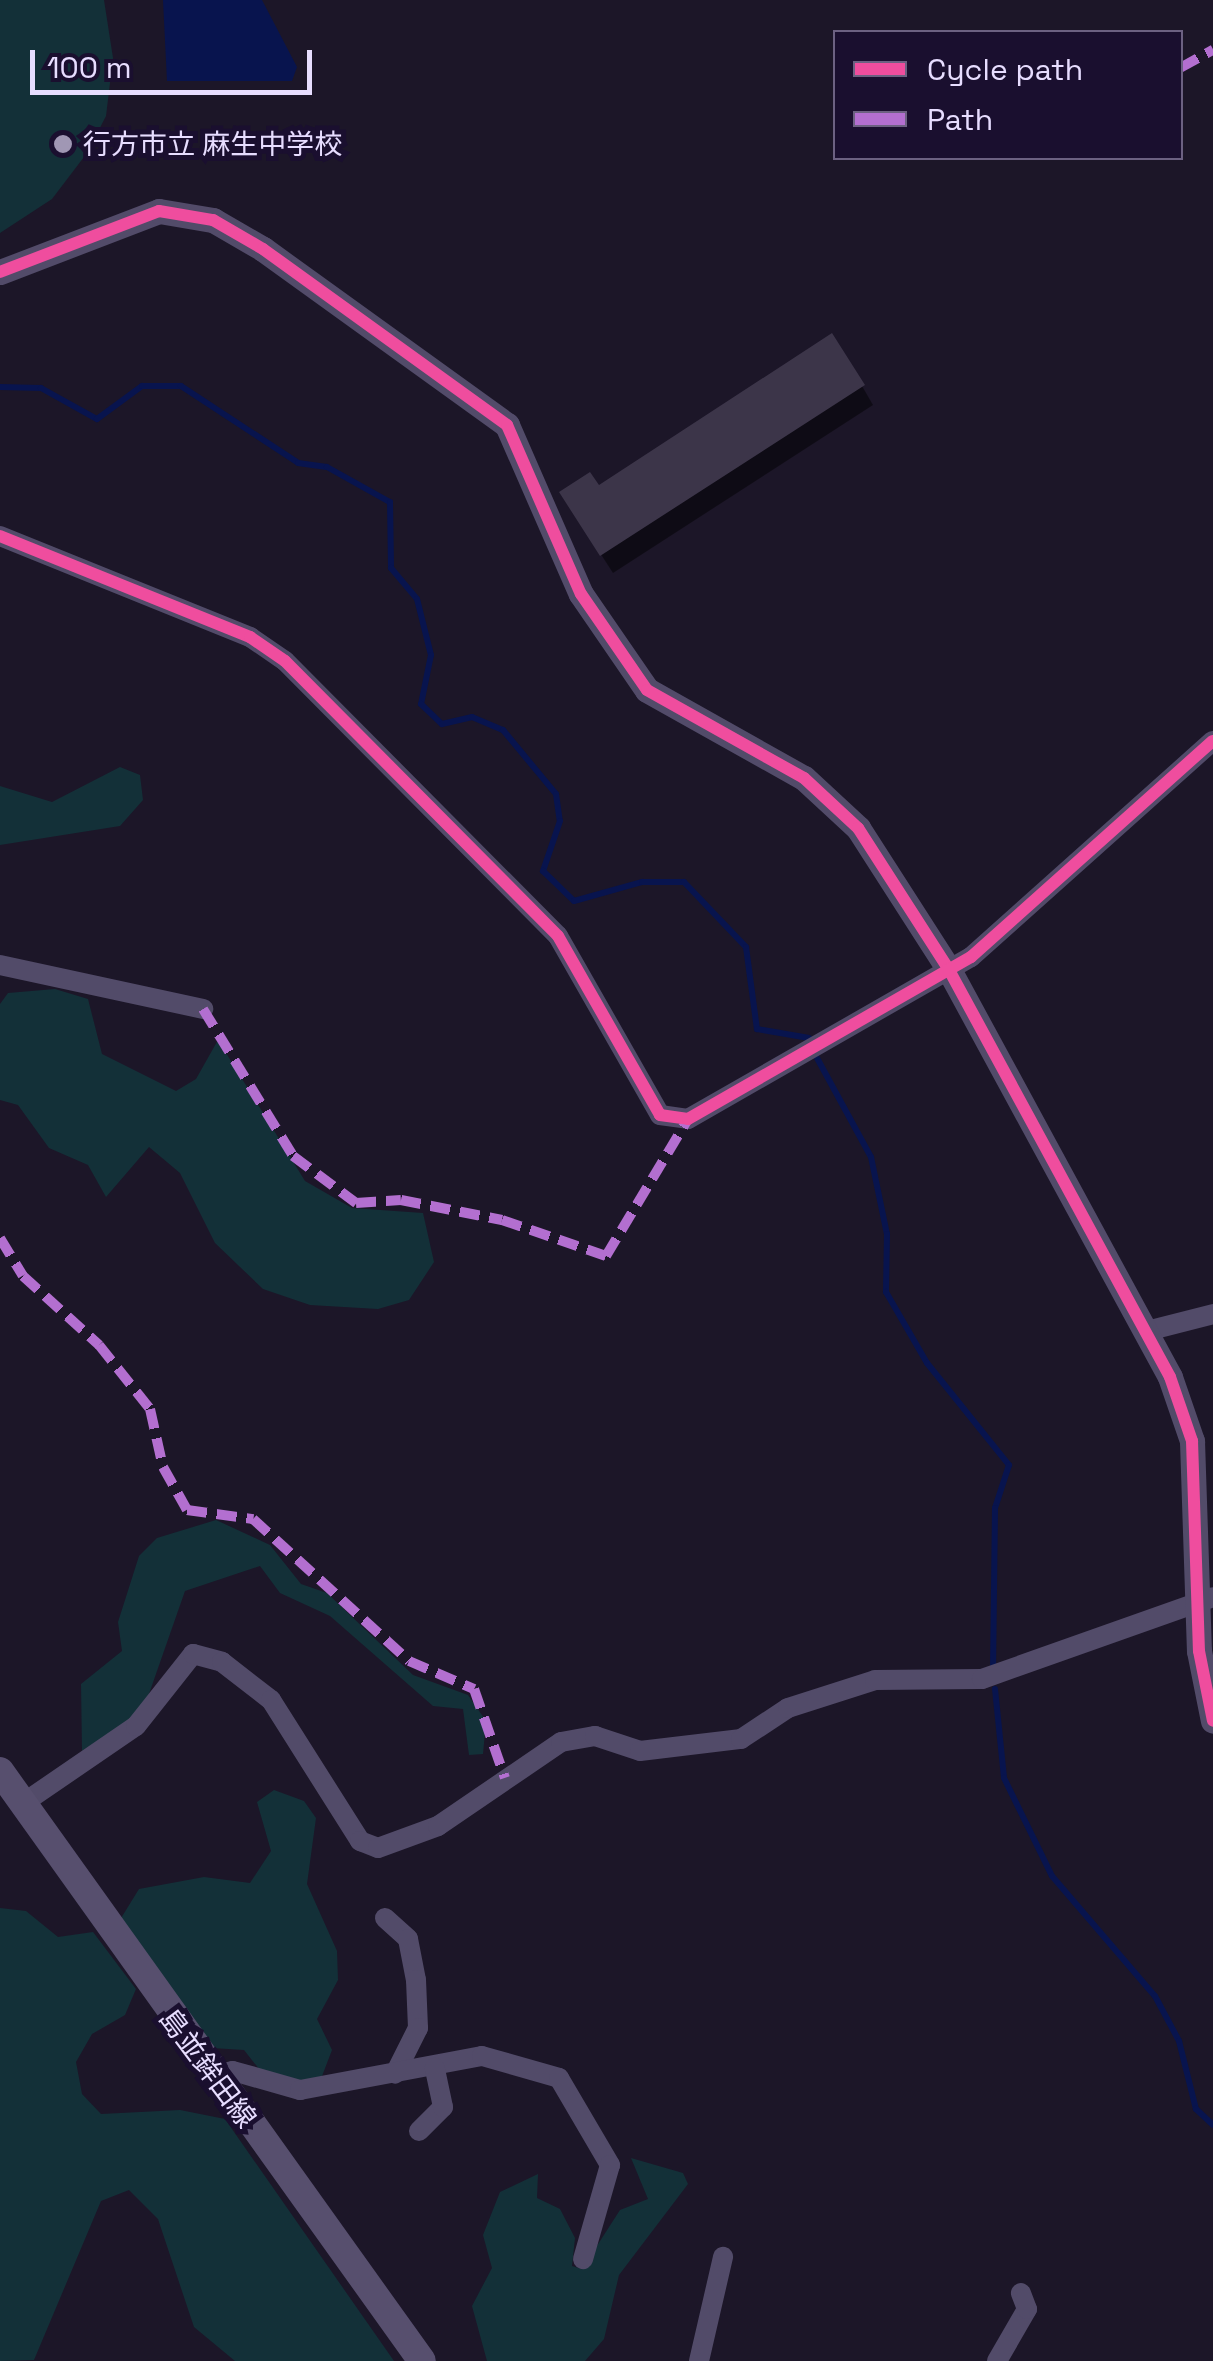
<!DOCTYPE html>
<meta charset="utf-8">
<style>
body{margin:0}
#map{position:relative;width:1213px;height:2361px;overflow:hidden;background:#1c1628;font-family:"Space Grotesk","Noto Sans JP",sans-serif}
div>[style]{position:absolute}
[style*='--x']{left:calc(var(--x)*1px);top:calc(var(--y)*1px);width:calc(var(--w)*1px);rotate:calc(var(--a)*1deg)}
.green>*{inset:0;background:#133038}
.water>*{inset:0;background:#08144e}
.shadow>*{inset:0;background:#0007}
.stream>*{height:6px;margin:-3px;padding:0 3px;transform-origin:3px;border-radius:3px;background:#08144e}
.building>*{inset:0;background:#3c3549}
.minor>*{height:20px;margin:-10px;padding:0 10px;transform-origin:10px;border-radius:10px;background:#524b69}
.tertiary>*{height:25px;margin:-12.5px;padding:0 12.5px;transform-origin:12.5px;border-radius:12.5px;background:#524b69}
.secondary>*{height:28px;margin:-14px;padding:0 14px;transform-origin:14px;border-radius:14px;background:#574f6e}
.quiet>*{height:10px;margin-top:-5px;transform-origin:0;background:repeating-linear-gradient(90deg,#b36fd0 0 20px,transparent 0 30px)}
.cycleway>*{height:12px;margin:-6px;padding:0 6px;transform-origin:6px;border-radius:6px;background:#ef4d9e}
.dots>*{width:28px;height:28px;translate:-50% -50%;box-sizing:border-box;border:5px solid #1a0f2f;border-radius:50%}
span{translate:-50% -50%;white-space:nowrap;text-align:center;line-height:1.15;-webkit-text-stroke:10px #1a0f2f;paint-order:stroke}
.poi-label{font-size:28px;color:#e7ddff}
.left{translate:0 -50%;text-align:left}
.street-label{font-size:28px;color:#e7ddff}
.legend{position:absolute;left:833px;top:30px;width:350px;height:130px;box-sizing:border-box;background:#1a0f2f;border:2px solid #6c6182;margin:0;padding:12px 18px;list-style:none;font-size:30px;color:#e7ddff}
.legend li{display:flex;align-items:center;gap:20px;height:50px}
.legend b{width:50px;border:2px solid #6c6182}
.scale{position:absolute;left:30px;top:50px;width:282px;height:45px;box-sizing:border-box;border:5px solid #e7ddff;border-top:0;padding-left:12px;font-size:30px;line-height:35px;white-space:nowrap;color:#e7ddff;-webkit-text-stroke:8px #1a0f2f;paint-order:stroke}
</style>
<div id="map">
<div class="green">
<i style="clip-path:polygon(0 0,104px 0,113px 58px,106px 116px,87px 153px,52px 199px,0 233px)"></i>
<i style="clip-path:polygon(120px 767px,140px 775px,143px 800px,120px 826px,0 845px,0 786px,52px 802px)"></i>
<i style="clip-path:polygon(55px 989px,88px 999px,102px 1054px,176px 1091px,196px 1079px,218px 1040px,305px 1181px,352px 1208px,423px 1213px,434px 1262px,409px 1300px,378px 1309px,310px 1305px,263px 1289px,215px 1243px,180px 1173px,149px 1147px,106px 1197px,88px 1165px,49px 1148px,18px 1105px,0 1100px,0 1004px,8px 993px)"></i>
<i style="clip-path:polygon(216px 1520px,270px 1545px,301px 1584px,327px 1593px,413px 1675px,468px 1695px,486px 1721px,483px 1754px,469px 1755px,463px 1709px,433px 1706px,330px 1616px,280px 1593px,260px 1566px,185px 1591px,143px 1711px,82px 1751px,81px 1684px,122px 1651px,118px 1622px,139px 1556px,157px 1538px)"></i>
<i style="clip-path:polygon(274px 1790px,304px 1801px,316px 1818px,307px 1884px,337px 1951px,338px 1980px,317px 2019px,332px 2050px,319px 2084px,267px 2079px,244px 2050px,212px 2048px,118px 1923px,139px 1889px,204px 1877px,250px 1883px,271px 1851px,257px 1802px)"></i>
<i style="clip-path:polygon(0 1908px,26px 1911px,58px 1937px,93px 1932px,136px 1989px,125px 2015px,92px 2034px,76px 2062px,82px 2094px,101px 2114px,180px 2110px,225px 2119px,394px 2361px,235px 2361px,194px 2327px,158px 2219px,129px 2190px,101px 2201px,34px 2360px,0 2361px)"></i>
<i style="clip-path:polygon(631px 2158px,683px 2173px,688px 2184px,619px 2275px,604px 2339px,585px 2361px,487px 2361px,472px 2306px,492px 2268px,483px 2235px,500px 2192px,538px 2174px,537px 2198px,560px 2209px,575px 2238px,572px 2266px,582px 2269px,620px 2210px,648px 2199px)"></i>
</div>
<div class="water">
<i style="clip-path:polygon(163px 0,262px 0,297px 67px,292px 81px,167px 81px)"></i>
</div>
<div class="shadow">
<i style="clip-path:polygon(862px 386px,873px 405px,613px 573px,573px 511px,598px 489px)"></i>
</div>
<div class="stream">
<i style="--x:0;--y:387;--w:41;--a:1.4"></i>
<i style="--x:41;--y:388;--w:64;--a:29"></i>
<i style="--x:97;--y:419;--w:56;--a:-36.3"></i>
<i style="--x:142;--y:386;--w:39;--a:0"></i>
<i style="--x:181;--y:386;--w:140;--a:33.3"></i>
<i style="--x:298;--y:463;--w:29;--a:8"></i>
<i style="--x:327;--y:467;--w:72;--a:29.1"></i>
<i style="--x:390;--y:502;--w:66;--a:89.1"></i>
<i style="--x:391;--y:568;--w:40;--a:50"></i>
<i style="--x:417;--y:599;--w:58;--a:76"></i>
<i style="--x:431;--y:655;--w:50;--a:101.5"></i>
<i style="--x:421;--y:704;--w:29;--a:44"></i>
<i style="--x:442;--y:724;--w:31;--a:-13"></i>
<i style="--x:472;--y:717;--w:34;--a:23"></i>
<i style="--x:503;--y:730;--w:83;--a:50.4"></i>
<i style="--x:556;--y:794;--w:27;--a:82"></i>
<i style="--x:560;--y:821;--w:53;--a:108.8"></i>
<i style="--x:543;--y:871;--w:43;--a:44.1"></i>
<i style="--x:574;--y:901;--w:71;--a:-15.6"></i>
<i style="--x:642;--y:882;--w:42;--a:0"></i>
<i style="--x:684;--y:882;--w:90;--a:46.4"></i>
<i style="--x:746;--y:947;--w:83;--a:82.4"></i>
<i style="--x:757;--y:1029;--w:53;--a:9.8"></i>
<i style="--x:817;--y:1058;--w:113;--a:61.4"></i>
<i style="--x:871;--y:1157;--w:79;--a:78.3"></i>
<i style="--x:887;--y:1234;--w:58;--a:91"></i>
<i style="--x:886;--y:1292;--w:82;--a:60"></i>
<i style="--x:927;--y:1363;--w:131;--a:51.2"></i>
<i style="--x:1009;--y:1465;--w:45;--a:108"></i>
<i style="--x:995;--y:1508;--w:160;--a:90.7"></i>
<i style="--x:995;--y:1689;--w:89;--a:84.2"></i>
<i style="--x:1004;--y:1778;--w:109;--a:63.9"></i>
<i style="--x:1052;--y:1876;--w:158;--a:49.4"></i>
<i style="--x:1155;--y:1996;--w:51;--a:61.9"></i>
<i style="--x:1179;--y:2041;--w:70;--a:76"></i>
<i style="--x:1196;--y:2109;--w:23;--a:43"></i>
</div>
<div class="building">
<i style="clip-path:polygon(832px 333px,865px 385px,600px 556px,559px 492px,590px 472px,599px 485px)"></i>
</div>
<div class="minor">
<i style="--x:0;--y:536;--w:270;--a:22"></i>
<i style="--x:250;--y:637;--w:42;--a:34.4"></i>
<i style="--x:285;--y:661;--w:387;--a:45.2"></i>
<i style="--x:558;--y:936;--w:206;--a:60.3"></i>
<i style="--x:660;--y:1115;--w:28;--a:8"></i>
<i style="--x:688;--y:1119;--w:326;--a:-29.8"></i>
<i style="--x:971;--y:957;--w:324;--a:-41.8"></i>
<i style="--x:0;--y:965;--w:208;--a:12.2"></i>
<i style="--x:1147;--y:1331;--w:68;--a:-14.4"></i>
<i style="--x:22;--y:1804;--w:138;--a:-34.4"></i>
<i style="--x:136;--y:1726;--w:92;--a:-51.6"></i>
<i style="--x:193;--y:1654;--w:30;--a:15"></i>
<i style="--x:222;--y:1662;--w:62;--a:37.8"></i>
<i style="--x:271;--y:1700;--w:167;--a:57.7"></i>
<i style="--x:360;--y:1841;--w:19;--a:21"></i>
<i style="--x:378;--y:1848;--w:64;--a:-20.1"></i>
<i style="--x:438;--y:1826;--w:149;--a:-34.3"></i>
<i style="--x:561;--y:1742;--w:35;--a:-10"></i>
<i style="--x:595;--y:1736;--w:47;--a:18.4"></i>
<i style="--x:640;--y:1751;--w:102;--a:-6.8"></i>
<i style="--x:741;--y:1739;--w:56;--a:-33.4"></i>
<i style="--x:788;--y:1708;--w:91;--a:-17.8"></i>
<i style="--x:875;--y:1680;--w:107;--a:-0.5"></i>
<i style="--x:982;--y:1679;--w:245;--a:-19.5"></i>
<i style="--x:385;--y:1918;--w:31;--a:42"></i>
<i style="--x:408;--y:1939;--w:42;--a:79"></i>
<i style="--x:416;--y:1980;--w:48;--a:87.6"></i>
<i style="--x:418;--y:2028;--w:51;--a:116.6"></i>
<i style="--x:214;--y:2075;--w:19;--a:-12"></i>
<i style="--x:233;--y:2071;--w:70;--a:15.8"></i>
<i style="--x:300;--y:2090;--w:185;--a:-10.6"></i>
<i style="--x:482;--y:2056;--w:80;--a:15.9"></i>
<i style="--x:559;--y:2078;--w:101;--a:59.6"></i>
<i style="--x:610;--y:2165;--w:98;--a:106"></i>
<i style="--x:419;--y:2131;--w:34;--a:-45"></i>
<i style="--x:443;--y:2107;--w:40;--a:-102"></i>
<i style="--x:699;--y:2361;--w:107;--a:-77"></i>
<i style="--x:997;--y:2361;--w:60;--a:-60"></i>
<i style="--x:1027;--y:2309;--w:17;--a:-111"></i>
</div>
<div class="tertiary">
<i style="--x:0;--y:272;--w:170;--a:-21"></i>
<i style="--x:159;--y:211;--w:55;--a:9.5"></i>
<i style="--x:213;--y:220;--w:58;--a:30.1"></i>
<i style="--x:263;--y:249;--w:301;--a:35.8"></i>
<i style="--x:507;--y:425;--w:184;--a:66.4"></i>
<i style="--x:581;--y:594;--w:116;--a:55.5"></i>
<i style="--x:647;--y:690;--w:180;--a:29.3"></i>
<i style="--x:804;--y:778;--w:74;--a:42.8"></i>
<i style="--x:858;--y:828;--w:166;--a:57.3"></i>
<i style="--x:948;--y:968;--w:465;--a:61.5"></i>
<i style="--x:1170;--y:1377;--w:68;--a:71"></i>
<i style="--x:1192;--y:1441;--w:210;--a:88.1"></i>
<i style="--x:1199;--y:1651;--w:71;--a:78.7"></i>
</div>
<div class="secondary">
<i style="--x:0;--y:1771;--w:725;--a:54.43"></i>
</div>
<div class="quiet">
<i style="--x:1180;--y:68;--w:38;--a:-29"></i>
<i style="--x:203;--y:1009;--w:172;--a:58.5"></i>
<i style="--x:293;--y:1156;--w:79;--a:36.7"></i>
<i style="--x:356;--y:1203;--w:45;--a:-3.8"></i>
<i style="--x:401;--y:1200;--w:103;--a:11.2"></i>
<i style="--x:502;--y:1220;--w:110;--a:19.1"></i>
<i style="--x:606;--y:1256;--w:160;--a:-59.1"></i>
<i style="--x:0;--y:1238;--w:44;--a:58.8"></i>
<i style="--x:23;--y:1276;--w:103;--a:42.2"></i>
<i style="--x:99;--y:1345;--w:82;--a:51.4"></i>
<i style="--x:150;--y:1409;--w:59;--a:77.4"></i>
<i style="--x:163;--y:1467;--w:49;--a:60.8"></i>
<i style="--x:187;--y:1510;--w:67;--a:7.8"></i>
<i style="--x:253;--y:1519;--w:211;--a:42.3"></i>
<i style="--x:409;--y:1661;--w:71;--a:23.3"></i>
<i style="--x:474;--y:1689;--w:94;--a:70.8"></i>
</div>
<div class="cycleway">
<i style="--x:0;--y:272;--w:170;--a:-21"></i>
<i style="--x:159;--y:211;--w:55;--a:9.5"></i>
<i style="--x:213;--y:220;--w:58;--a:30.1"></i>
<i style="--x:263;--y:249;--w:301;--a:35.8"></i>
<i style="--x:507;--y:425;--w:184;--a:66.4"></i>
<i style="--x:581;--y:594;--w:116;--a:55.5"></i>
<i style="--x:647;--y:690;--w:180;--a:29.3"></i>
<i style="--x:804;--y:778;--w:74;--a:42.8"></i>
<i style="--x:858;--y:828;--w:166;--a:57.3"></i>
<i style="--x:948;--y:968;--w:465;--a:61.5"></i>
<i style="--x:1170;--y:1377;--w:68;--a:71"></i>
<i style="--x:1192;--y:1441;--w:210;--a:88.1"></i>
<i style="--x:1199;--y:1651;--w:71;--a:78.7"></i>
<i style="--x:0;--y:536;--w:270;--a:22"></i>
<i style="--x:250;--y:637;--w:42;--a:34.4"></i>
<i style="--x:285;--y:661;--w:387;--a:45.2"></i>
<i style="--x:558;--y:936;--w:206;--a:60.3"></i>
<i style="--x:660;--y:1115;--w:28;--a:8"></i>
<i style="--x:688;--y:1119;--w:326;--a:-29.8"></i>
<i style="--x:971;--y:957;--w:324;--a:-41.8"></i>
</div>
<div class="dots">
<i style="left:63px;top:144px;background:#a097b4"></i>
</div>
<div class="poi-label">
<span class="left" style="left:83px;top:144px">行方市立 麻生中学校</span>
</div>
<div class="street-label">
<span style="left:208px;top:2068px;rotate:53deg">島並鉾田線</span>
</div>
<ul class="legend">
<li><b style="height:12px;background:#ef4d9e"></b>Cycle path</li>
<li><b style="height:12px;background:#b36fd0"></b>Path</li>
</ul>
<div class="scale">100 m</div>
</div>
